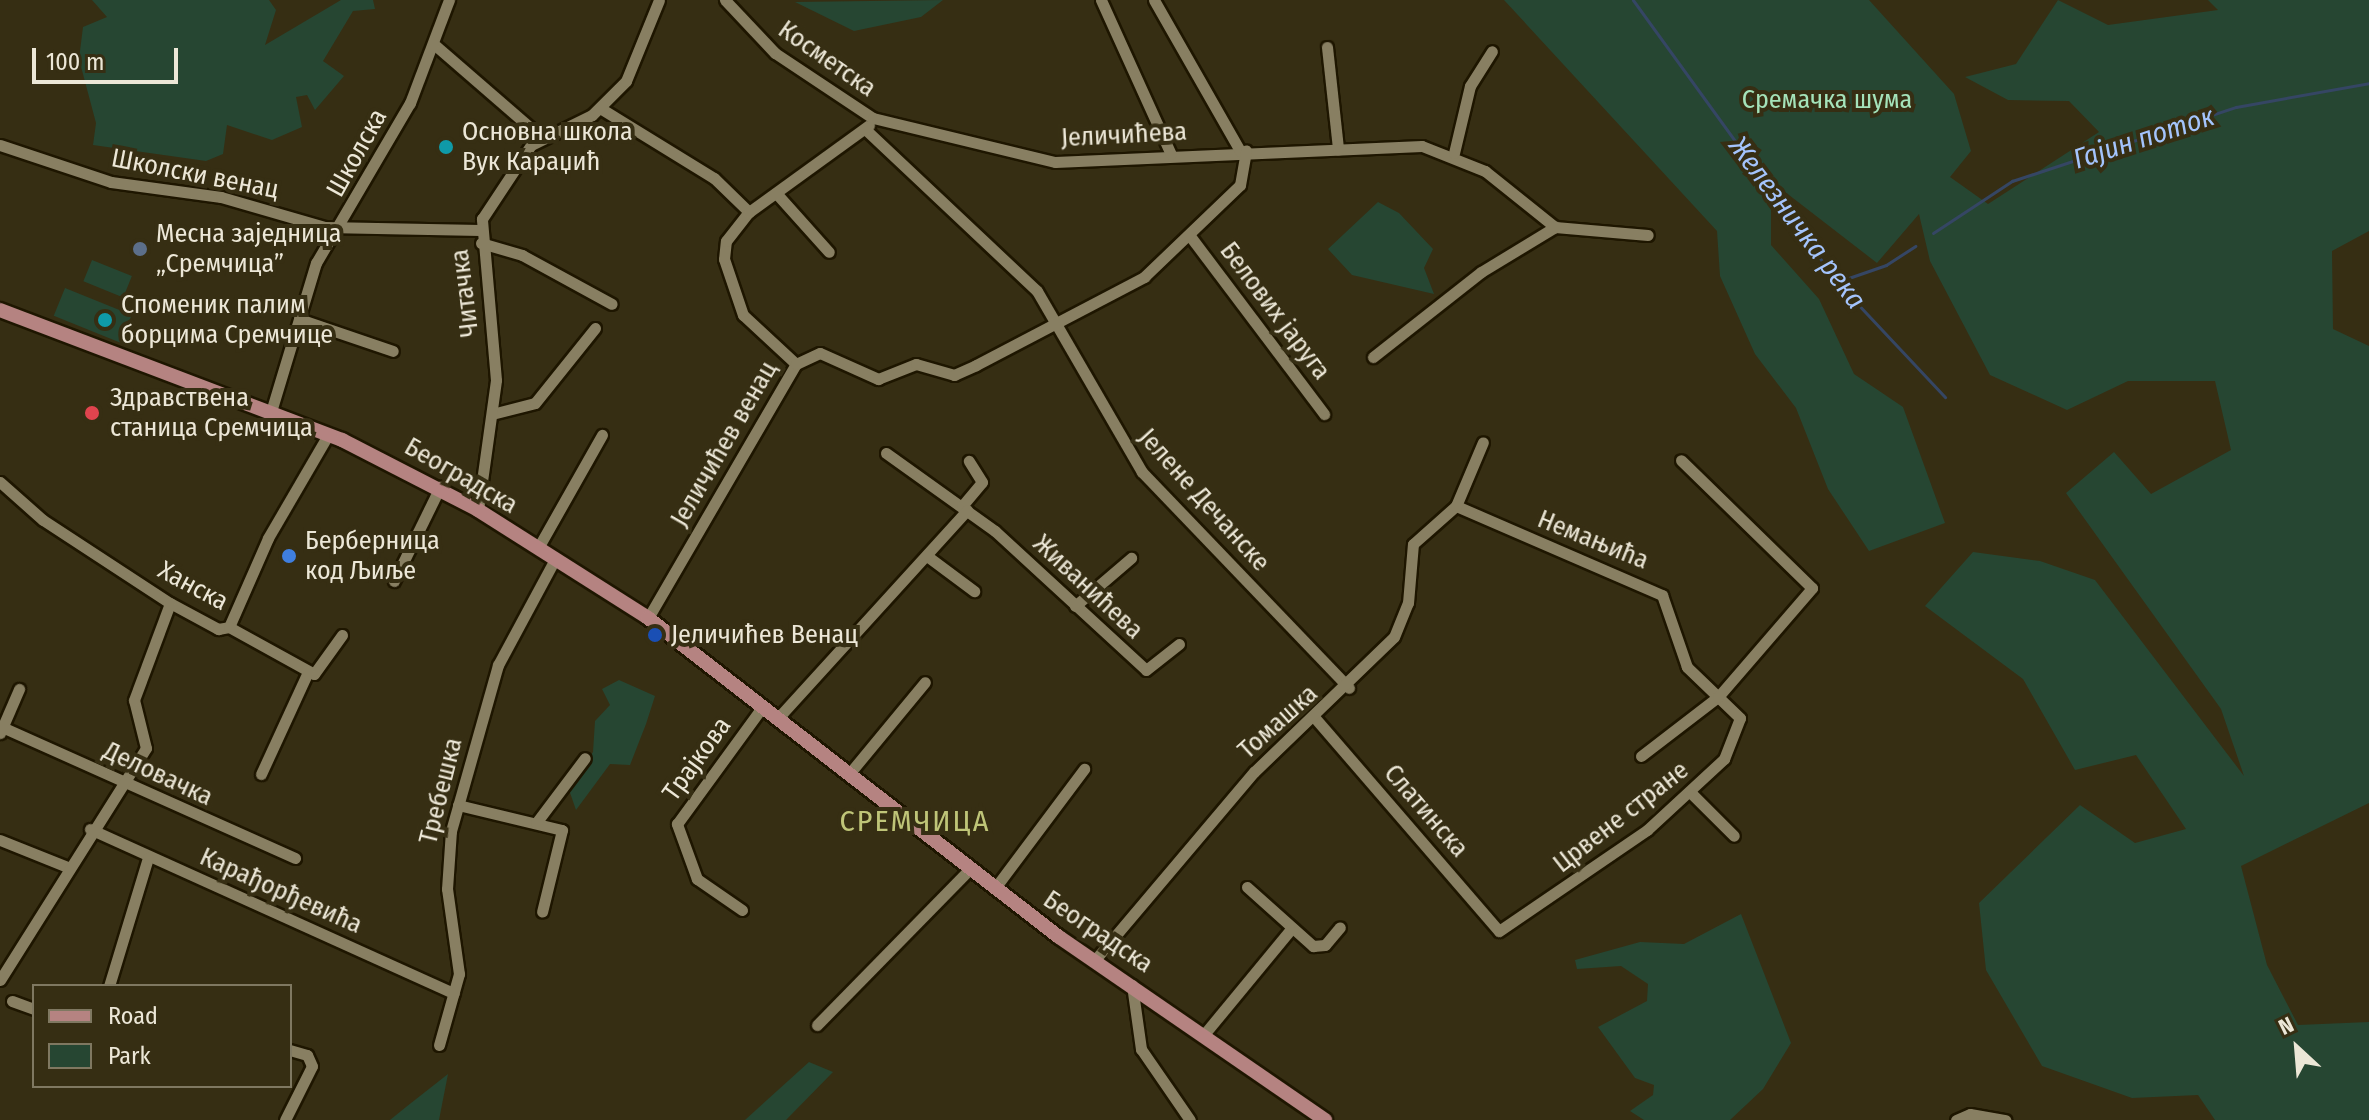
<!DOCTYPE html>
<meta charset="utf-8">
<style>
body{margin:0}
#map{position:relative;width:2369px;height:1120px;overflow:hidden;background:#362e13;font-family:"Fira Sans Condensed",sans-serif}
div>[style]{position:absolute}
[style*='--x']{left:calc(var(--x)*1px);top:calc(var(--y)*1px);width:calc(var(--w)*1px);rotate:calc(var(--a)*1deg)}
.green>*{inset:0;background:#264632;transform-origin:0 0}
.stream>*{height:3px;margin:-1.5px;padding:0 1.5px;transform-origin:1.5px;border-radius:1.5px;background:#354664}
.roads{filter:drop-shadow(2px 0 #1e1600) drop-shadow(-2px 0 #1e1600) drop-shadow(0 2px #1e1600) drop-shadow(0 -2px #1e1600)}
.minor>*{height:11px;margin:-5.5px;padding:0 5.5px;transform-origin:5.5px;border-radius:5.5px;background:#887f62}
.major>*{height:14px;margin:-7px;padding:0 7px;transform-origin:7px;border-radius:7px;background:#b58381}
.dots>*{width:22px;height:22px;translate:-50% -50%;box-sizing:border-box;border:4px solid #362e13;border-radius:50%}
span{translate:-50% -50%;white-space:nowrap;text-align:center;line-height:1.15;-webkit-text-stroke:8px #362e13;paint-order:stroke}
.street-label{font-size:26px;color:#ece7d7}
.park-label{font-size:26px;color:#a4e3ba}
.poi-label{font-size:26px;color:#ece7d7}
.left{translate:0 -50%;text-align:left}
.water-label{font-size:28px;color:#a4c4fc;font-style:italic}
.quarter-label{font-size:30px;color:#bfc578;letter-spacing:2px}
.legend{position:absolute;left:32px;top:984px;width:260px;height:104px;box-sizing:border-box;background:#362e13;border:2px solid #7f7861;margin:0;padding:10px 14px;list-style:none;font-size:24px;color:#ece7d7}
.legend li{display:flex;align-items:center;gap:16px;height:40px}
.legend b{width:40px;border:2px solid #7f7861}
.north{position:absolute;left:2257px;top:1008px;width:80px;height:80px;-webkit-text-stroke:6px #362e13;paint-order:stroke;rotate:334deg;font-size:22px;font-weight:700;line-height:32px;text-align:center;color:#ece7d7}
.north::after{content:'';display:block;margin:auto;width:28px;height:36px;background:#ece7d7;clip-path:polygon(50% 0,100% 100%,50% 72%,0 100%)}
.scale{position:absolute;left:32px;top:48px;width:146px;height:36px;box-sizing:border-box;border:4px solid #ece7d7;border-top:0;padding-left:10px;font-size:24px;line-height:28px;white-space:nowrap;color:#ece7d7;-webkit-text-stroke:6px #362e13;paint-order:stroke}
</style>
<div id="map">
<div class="green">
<i style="clip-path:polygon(92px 0,269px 0,276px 10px,265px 45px,341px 0,373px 0,375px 9px,353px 11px,323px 61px,344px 76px,315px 110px,307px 95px,296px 97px,302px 127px,272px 140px,227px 125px,223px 154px,206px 161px,93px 145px,96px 123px,79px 59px,83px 27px,107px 17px)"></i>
<i style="clip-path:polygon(943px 0,921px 17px,854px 31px,795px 2px)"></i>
<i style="clip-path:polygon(1504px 0,1869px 0,1954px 94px,1971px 151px,1950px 177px,1988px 204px,2099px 132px,2069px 101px,2008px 100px,1965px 77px,2016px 64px,2058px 0,2108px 25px,2218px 10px,2208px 0,2369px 0,2369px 231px,2332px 251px,2333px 329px,2369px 346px,2369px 803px,2241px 866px,2267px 965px,2298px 1025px,2369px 1022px,2369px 1120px,2215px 1120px,2198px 1095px,2132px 1098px,2042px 1066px,1986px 970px,1979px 903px,2080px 805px,2135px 843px,2186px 829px,2136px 755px,2075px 770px,2023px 679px,1925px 606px,1973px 552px,2040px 561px,2095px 580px,2244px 776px,2221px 709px,2066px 493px,2114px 452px,2151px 494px,2231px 450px,2215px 381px,2128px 381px,2067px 410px,1990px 375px,1930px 261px,1919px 214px,1877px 263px,1771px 181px,1771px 245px,1819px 299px,1854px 374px,1903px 407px,1945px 523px,1869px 551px,1828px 489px,1796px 408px,1755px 354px,1720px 276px,1717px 231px)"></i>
<i style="clip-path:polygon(1378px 202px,1399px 213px,1433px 249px,1424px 268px,1434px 294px,1352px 275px,1328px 249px)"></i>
<i style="left:92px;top:260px;width:43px;height:23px;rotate:22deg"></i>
<i style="left:65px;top:288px;width:72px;height:30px;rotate:22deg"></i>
<i style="clip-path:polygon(619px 680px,655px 696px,646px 724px,630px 765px,610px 764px,576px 810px,568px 787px,593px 752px,595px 721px,610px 705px,602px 689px)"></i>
<i style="clip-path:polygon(1741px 914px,1791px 1043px,1763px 1089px,1730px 1120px,1644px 1120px,1630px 1111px,1653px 1095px,1654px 1085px,1635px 1078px,1598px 1027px,1647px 1001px,1648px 984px,1621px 966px,1577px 969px,1575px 960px,1640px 942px,1684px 944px)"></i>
<i style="clip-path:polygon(809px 1062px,833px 1072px,786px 1120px,745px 1120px)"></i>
<i style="clip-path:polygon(448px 1074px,439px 1120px,390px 1120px,406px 1107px)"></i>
</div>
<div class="stream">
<i style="--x:1633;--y:0;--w:348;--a:54.1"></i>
<i style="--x:1837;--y:282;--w:158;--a:46.8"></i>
<i style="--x:1933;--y:233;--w:95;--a:-33.4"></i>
<i style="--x:2012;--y:181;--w:236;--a:-18.3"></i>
<i style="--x:2236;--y:107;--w:135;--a:-10.2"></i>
<i style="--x:1837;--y:282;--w:52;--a:-19.1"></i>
<i style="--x:1886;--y:265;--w:35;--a:-33"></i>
</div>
<div class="roads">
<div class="minor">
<i style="--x:725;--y:0;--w:73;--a:46.7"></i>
<i style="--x:775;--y:53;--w:118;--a:33.6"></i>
<i style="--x:873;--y:118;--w:187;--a:13.6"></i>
<i style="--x:1055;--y:162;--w:367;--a:-2.5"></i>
<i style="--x:1422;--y:146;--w:68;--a:21.6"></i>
<i style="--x:1485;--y:171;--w:90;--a:38.7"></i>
<i style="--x:1555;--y:227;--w:93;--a:4.9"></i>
<i style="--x:1101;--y:0;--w:169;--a:65.6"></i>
<i style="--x:1154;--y:0;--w:174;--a:60.3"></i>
<i style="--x:436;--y:46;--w:139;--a:40.9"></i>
<i style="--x:1327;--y:47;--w:103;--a:83.8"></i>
<i style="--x:600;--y:108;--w:134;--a:31.6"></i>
<i style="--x:714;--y:178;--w:49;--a:44.2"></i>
<i style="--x:865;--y:129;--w:236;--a:43.3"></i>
<i style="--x:1037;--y:291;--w:209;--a:59.9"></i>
<i style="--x:1142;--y:472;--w:299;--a:46.2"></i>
<i style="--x:0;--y:145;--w:117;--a:18.4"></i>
<i style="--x:111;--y:182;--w:111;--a:7.8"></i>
<i style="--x:221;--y:197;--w:108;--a:16.1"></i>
<i style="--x:325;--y:227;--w:155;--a:1.1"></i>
<i style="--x:1454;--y:153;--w:69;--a:-76.6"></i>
<i style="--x:1470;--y:86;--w:41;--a:-57.8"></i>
<i style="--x:776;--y:193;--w:79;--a:48.1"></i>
<i style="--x:1190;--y:236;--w:223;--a:53"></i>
<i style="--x:481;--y:243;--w:43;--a:16.3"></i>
<i style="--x:522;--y:255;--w:102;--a:28.6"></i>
<i style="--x:299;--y:319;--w:99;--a:18.8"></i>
<i style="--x:1373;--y:357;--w:137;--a:-38.2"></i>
<i style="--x:1481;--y:272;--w:87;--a:-31.3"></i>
<i style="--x:796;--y:364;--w:72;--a:-137.2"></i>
<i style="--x:743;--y:315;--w:59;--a:-108.7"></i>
<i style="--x:724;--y:259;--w:18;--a:-84"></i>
<i style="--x:726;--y:241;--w:37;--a:-52"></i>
<i style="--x:749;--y:212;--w:148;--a:-35.9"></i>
<i style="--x:492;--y:414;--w:44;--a:-14.3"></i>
<i style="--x:535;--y:403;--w:96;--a:-51.3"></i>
<i style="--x:270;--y:415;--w:159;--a:-73.2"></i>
<i style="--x:316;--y:263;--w:186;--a:-59.6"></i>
<i style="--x:410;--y:103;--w:110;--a:-69.3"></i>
<i style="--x:886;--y:453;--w:134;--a:35.6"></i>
<i style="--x:995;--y:531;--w:205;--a:42.6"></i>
<i style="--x:1146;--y:670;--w:42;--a:-38.2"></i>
<i style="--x:0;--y:482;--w:57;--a:41.5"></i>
<i style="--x:43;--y:520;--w:152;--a:33.2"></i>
<i style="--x:170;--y:603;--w:55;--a:28.4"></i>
<i style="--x:218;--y:629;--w:11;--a:-10"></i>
<i style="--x:962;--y:506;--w:31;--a:-50"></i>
<i style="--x:982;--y:482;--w:25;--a:-122"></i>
<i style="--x:478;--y:510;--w:131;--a:-82.1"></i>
<i style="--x:496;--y:380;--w:162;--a:-95"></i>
<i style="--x:482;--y:219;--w:89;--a:-56.5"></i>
<i style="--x:531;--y:145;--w:68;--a:-26.2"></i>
<i style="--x:592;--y:115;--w:48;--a:-45"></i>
<i style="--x:626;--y:81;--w:87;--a:-67.8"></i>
<i style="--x:538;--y:548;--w:130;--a:-60.5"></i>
<i style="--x:927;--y:556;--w:59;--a:36.7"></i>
<i style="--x:394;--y:581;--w:105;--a:-63.9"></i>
<i style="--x:1075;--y:606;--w:74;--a:-40.6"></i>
<i style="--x:648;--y:618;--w:294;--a:-59.8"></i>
<i style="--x:796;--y:364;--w:26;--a:-25"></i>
<i style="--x:820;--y:353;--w:64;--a:24.1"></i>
<i style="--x:878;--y:379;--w:41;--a:-21.5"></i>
<i style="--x:916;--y:364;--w:40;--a:16"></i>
<i style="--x:954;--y:375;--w:24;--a:-24"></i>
<i style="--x:976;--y:365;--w:190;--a:-27.6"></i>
<i style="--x:1144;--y:277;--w:133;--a:-43.8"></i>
<i style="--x:1240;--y:185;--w:35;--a:-80"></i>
<i style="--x:229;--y:627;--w:97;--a:-66.3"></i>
<i style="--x:268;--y:538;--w:119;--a:-59.8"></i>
<i style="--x:229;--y:627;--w:97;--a:28.9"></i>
<i style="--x:314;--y:674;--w:48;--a:-54.3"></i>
<i style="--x:778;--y:718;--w:281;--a:-47.7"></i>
<i style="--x:1315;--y:718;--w:281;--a:49.2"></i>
<i style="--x:1499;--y:931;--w:179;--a:-34.3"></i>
<i style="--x:1647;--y:830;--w:105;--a:-42.7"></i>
<i style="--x:1724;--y:759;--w:44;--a:-68.7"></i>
<i style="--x:1740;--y:718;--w:74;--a:-136.1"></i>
<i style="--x:1687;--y:667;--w:76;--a:-109.1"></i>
<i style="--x:1662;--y:595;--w:224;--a:-156.6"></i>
<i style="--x:2;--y:727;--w:321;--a:24.1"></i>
<i style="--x:0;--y:733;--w:48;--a:-66.6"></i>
<i style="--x:1641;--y:756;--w:97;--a:-37.5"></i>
<i style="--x:1718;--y:697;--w:144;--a:-49.2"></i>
<i style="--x:1812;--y:588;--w:183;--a:-135.7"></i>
<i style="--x:261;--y:774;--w:112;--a:-65.3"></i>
<i style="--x:849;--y:774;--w:119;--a:-50.4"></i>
<i style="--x:1692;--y:794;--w:59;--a:45"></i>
<i style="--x:458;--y:805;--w:107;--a:13.5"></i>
<i style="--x:562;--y:830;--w:84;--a:103.7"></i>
<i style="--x:536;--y:823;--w:81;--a:-53"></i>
<i style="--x:90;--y:829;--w:399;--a:24.3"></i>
<i style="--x:0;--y:840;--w:75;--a:21.8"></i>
<i style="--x:1247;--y:887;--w:89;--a:41.8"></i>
<i style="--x:1313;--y:946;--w:12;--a:-5"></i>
<i style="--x:1325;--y:945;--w:23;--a:-50"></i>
<i style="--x:995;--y:888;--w:149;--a:-53.2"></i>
<i style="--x:742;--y:910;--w:55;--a:-145.4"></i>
<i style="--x:697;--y:879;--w:59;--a:-110"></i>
<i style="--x:677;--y:824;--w:146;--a:-53.9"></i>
<i style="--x:1094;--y:961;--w:248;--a:-49.8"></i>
<i style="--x:1254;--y:772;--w:194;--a:-44"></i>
<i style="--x:1394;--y:637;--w:37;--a:-68"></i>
<i style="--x:1408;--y:603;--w:59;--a:-85.2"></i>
<i style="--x:1413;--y:544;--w:57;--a:-41.5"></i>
<i style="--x:1456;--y:506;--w:69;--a:-67.1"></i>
<i style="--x:0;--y:980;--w:274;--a:-57.8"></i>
<i style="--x:146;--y:748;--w:49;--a:-104"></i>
<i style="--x:134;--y:700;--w:103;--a:-69.6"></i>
<i style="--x:1132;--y:985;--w:65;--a:82"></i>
<i style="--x:1141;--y:1049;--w:86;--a:55.4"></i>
<i style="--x:109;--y:986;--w:134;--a:-73.1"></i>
<i style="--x:12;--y:1001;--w:23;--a:20"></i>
<i style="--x:817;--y:1025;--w:219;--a:-45.6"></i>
<i style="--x:1206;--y:1032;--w:132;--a:-50.5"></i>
<i style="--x:439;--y:1045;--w:74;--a:-74.3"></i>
<i style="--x:459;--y:974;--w:86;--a:-98"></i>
<i style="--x:447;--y:889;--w:58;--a:-86.1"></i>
<i style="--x:451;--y:831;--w:173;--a:-74.2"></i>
<i style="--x:498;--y:665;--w:120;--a:-61.7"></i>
<i style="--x:285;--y:1120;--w:60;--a:-63.4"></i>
<i style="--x:312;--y:1066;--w:12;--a:-114"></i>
<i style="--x:307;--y:1055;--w:18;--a:-164"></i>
<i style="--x:1956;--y:1120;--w:15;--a:-23"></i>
<i style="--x:1970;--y:1114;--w:36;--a:10"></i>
</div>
<div class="major">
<i style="--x:0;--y:310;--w:366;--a:20.8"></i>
<i style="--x:342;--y:440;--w:153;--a:27.2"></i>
<i style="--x:478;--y:510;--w:201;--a:32.4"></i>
<i style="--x:648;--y:618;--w:520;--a:37.82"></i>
<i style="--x:1059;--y:937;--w:323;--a:34.5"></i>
</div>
</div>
<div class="dots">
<i style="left:446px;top:147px;background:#0f9aa8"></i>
<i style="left:140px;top:249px;background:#5c6f8a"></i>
<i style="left:105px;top:320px;background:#0f9aa8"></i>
<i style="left:92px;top:413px;background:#e0444e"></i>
<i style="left:289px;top:556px;background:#3f7fe0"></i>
<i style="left:655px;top:635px;background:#1a4fb4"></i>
</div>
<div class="street-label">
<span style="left:827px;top:59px;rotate:35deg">Косметска</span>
<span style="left:1124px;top:135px;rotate:-3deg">Јеличићева</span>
<span style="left:357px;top:153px;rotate:-61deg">Школска</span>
<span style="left:195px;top:174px;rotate:11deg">Школски венац</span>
<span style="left:465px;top:293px;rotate:-97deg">Читачка</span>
<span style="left:1275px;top:311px;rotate:53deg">Белових јаруга</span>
<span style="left:724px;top:444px;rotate:-60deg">Јеличићев венац</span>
<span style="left:461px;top:476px;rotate:30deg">Београдска</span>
<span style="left:1204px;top:500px;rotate:48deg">Јелене Дечанске</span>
<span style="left:1593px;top:540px;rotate:22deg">Немањића</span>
<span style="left:193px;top:586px;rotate:28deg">Ханска</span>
<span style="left:1088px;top:587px;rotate:43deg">Живанићева</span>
<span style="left:1278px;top:722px;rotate:-42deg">Томашка</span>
<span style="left:697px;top:759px;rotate:-54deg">Трајкова</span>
<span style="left:158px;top:774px;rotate:25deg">Деловачка</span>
<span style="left:441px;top:791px;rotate:-76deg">Требешка</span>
<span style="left:1426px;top:811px;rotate:49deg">Слатинска</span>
<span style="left:1621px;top:817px;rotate:-38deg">Црвене стране</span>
<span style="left:281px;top:891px;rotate:24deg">Карађорђевића</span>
<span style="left:1098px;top:932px;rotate:34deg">Београдска</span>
</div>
<div class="park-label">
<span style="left:1827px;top:100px">Сремачка шума</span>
</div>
<div class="poi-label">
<span class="left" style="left:462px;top:147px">Основна школа<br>Вук Караџић</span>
<span class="left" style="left:156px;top:249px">Месна заједница<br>„Сремчица”</span>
<span class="left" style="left:121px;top:320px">Споменик палим<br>борцима Сремчице</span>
<span class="left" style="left:110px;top:413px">Здравствена<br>станица Сремчица</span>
<span class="left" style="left:305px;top:556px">Берберница<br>код Љиље</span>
<span class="left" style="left:671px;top:635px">Јеличићев Венац</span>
</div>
<div class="water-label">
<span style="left:2144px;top:138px;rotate:-18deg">Гајин поток</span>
<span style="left:1797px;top:223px;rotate:53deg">Железничка река</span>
</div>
<div class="quarter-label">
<span style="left:915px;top:821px">СРЕМЧИЦА</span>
</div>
<ul class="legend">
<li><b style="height:10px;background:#b58381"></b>Road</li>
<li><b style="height:22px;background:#264632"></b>Park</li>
</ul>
<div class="north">N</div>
<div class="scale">100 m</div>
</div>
